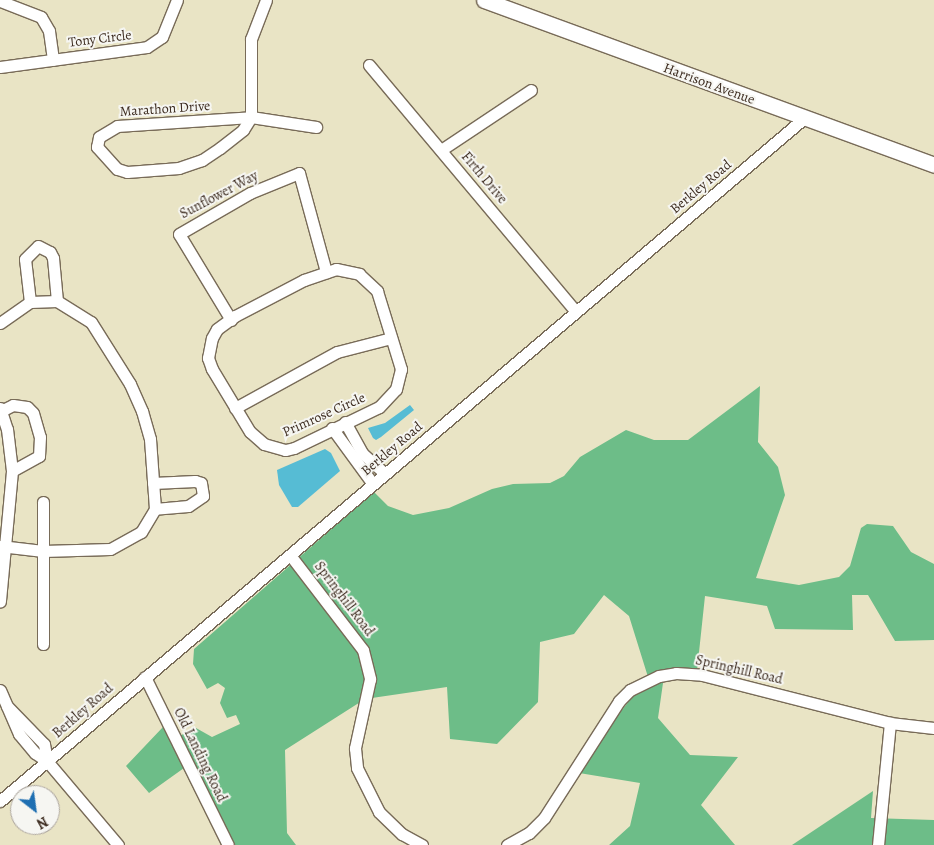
<!DOCTYPE html>
<style>
body{margin:0}
#map{position:relative;width:934px;height:845px;overflow:hidden;background:#e9e4c5;font-family:Alegreya,serif}
div>[style]{position:absolute}
[style*='--x']{left:calc(var(--x)*1px);top:calc(var(--y)*1px);width:calc(var(--w)*1px);rotate:calc(var(--a)*1deg)}
.forest>*{inset:0;background:#6dbd88}
.water>*{inset:0;background:#56bcd4}
.roads{filter:drop-shadow(1px 0 #786b58) drop-shadow(-1px 0 #786b58) drop-shadow(0 1px #786b58) drop-shadow(0 -1px #786b58)}
.minor>*{height:11px;margin:-5.5px;padding:0 5.5px;transform-origin:5.5px;border-radius:5.5px;background:#fff}
.major>*{height:15px;margin:-7.5px;padding:0 7.5px;transform-origin:7.5px;border-radius:7.5px;background:#fff}
span{translate:-50% -50%;white-space:nowrap;text-align:center;line-height:1.15;-webkit-text-stroke:4px #f6f6f2;paint-order:stroke}
.street-label{font-size:14px;color:#3b2a1e}
.north{position:absolute;left:10px;top:785px;width:50px;height:50px;box-sizing:border-box;background:#f6f6f2;border:1px solid #aba49d;border-radius:50%;rotate:150deg;font-size:14px;font-weight:700;line-height:20px;text-align:center;color:#3b2a1e}
.north::after{content:'';display:block;margin:auto;width:18px;height:22px;background:#1f6fb2;clip-path:polygon(50% 0,100% 100%,50% 72%,0 100%)}
</style>
<div id="map">
<div class="forest">
<i style="clip-path:polygon(760px 386px,758px 442px,778px 467px,785px 495px,756px 578px,799px 585px,839px 577px,850px 566px,861px 528px,867px 524px,893px 526px,911px 552px,934px 564px,934px 640px,895px 641px,868px 595px,852px 595px,853px 630px,775px 629px,767px 606px,705px 596px,697px 671px,664px 676px,658px 718px,690px 755px,738px 757px,701px 805px,735px 845px,609px 845px,630px 826px,640px 783px,573px 772px,648px 677px,629px 616px,604px 595px,574px 634px,540px 642px,538px 702px,497px 744px,450px 739px,447px 687px,365px 699px,285px 750px,287px 833px,296px 845px,223px 845px,184px 768px,149px 793px,126px 766px,163px 727px,171px 740px,196px 728px,212px 737px,240px 724px,236px 715px,227px 718px,220px 703px,225px 688px,218px 683px,207px 689px,193px 664px,194px 649px,374px 492px,388px 506px,413px 515px,449px 508px,492px 489px,513px 484px,550px 483px,564px 476px,580px 457px,626px 430px,654px 440px,688px 440px)"></i>
<i style="clip-path:polygon(873px 791px,871px 818px,934px 820px,934px 845px,792px 845px)"></i>
</div>
<div class="water">
<i style="clip-path:polygon(410px 405px,414px 410px,381px 437px,376px 440px,373px 438px,368px 428px,385px 423px)"></i>
<i style="clip-path:polygon(325px 449px,331px 453px,340px 471px,298px 507px,292px 507px,279px 485px,277px 470px)"></i>
</div>
<div class="roads">
<div class="minor">
<i style="--x:266;--y:0;--w:42;--a:111"></i>
<i style="--x:251;--y:39;--w:78;--a:90"></i>
<i style="--x:251;--y:117;--w:66;--a:8.7"></i>
<i style="--x:0;--y:1;--w:44;--a:21.3"></i>
<i style="--x:41;--y:17;--w:16;--a:60"></i>
<i style="--x:49;--y:31;--w:29;--a:82"></i>
<i style="--x:369;--y:65;--w:322;--a:50"></i>
<i style="--x:0;--y:67;--w:148;--a:-7.7"></i>
<i style="--x:147;--y:47;--w:18;--a:-34"></i>
<i style="--x:162;--y:37;--w:40;--a:-68"></i>
<i style="--x:251;--y:117;--w:15;--a:122"></i>
<i style="--x:243;--y:130;--w:29;--a:142"></i>
<i style="--x:220;--y:148;--w:22;--a:146"></i>
<i style="--x:202;--y:160;--w:24;--a:161"></i>
<i style="--x:179;--y:168;--w:52;--a:175.6"></i>
<i style="--x:127;--y:172;--w:10;--a:-163"></i>
<i style="--x:117;--y:169;--w:30;--a:-132"></i>
<i style="--x:97;--y:147;--w:10;--a:-79"></i>
<i style="--x:99;--y:137;--w:21;--a:-31"></i>
<i style="--x:117;--y:126;--w:134;--a:-3.8"></i>
<i style="--x:441;--y:150;--w:108;--a:-33.7"></i>
<i style="--x:336;--y:269;--w:24;--a:12"></i>
<i style="--x:359;--y:274;--w:25;--a:43"></i>
<i style="--x:377;--y:291;--w:82;--a:72.9"></i>
<i style="--x:401;--y:369;--w:21;--a:104"></i>
<i style="--x:396;--y:389;--w:25;--a:133"></i>
<i style="--x:379;--y:407;--w:94;--a:154.2"></i>
<i style="--x:294;--y:448;--w:9;--a:167"></i>
<i style="--x:285;--y:450;--w:22;--a:-164"></i>
<i style="--x:264;--y:444;--w:18;--a:-139"></i>
<i style="--x:250;--y:432;--w:74;--a:-121.1"></i>
<i style="--x:212;--y:369;--w:12;--a:-110"></i>
<i style="--x:208;--y:358;--w:20;--a:-79"></i>
<i style="--x:212;--y:338;--w:10;--a:-61"></i>
<i style="--x:217;--y:329;--w:22;--a:-36"></i>
<i style="--x:235;--y:316;--w:78;--a:-27.6"></i>
<i style="--x:304;--y:280;--w:34;--a:-19"></i>
<i style="--x:30;--y:302;--w:43;--a:-96.6"></i>
<i style="--x:25;--y:259;--w:18;--a:-45"></i>
<i style="--x:38;--y:246;--w:13;--a:27"></i>
<i style="--x:50;--y:252;--w:7;--a:63"></i>
<i style="--x:53;--y:258;--w:43;--a:84.7"></i>
<i style="--x:231;--y:320;--w:100;--a:-121.2"></i>
<i style="--x:179;--y:234;--w:82;--a:-30"></i>
<i style="--x:250;--y:193;--w:53;--a:-22.2"></i>
<i style="--x:299;--y:173;--w:103;--a:74.7"></i>
<i style="--x:0;--y:323;--w:37;--a:-35"></i>
<i style="--x:30;--y:302;--w:27;--a:-2"></i>
<i style="--x:57;--y:301;--w:40;--a:32"></i>
<i style="--x:91;--y:322;--w:73;--a:57.8"></i>
<i style="--x:130;--y:384;--w:30;--a:66"></i>
<i style="--x:142;--y:411;--w:29;--a:74"></i>
<i style="--x:150;--y:439;--w:70;--a:85.9"></i>
<i style="--x:155;--y:509;--w:27;--a:121"></i>
<i style="--x:141;--y:532;--w:35;--a:151"></i>
<i style="--x:110;--y:549;--w:67;--a:178.3"></i>
<i style="--x:43;--y:551;--w:43;--a:-173.4"></i>
<i style="--x:0;--y:408;--w:22;--a:72"></i>
<i style="--x:7;--y:429;--w:42;--a:83.2"></i>
<i style="--x:12;--y:471;--w:131;--a:95.3"></i>
<i style="--x:235;--y:408;--w:116;--a:-28.8"></i>
<i style="--x:337;--y:352;--w:56;--a:-14.5"></i>
<i style="--x:1;--y:411;--w:13;--a:-27"></i>
<i style="--x:13;--y:405;--w:14;--a:8"></i>
<i style="--x:27;--y:407;--w:8;--a:45"></i>
<i style="--x:33;--y:413;--w:25;--a:74"></i>
<i style="--x:40;--y:437;--w:19;--a:93"></i>
<i style="--x:39;--y:456;--w:31;--a:151"></i>
<i style="--x:345;--y:422;--w:35;--a:61"></i>
<i style="--x:362;--y:453;--w:31;--a:42"></i>
<i style="--x:332;--y:428;--w:69;--a:53.8"></i>
<i style="--x:153;--y:483;--w:42;--a:-2.7"></i>
<i style="--x:195;--y:481;--w:6;--a:18"></i>
<i style="--x:201;--y:483;--w:13;--a:81"></i>
<i style="--x:203;--y:496;--w:18;--a:146"></i>
<i style="--x:188;--y:506;--w:33;--a:175"></i>
<i style="--x:43;--y:502;--w:142;--a:90"></i>
<i style="--x:290;--y:555;--w:120;--a:52.5"></i>
<i style="--x:363;--y:650;--w:30;--a:76"></i>
<i style="--x:370;--y:679;--w:71;--a:102.3"></i>
<i style="--x:355;--y:748;--w:20;--a:84"></i>
<i style="--x:357;--y:768;--w:49;--a:63.4"></i>
<i style="--x:379;--y:812;--w:32;--a:44"></i>
<i style="--x:402;--y:834;--w:23;--a:29"></i>
<i style="--x:145;--y:677;--w:187;--a:63.7"></i>
<i style="--x:0;--y:690;--w:48;--a:66.6"></i>
<i style="--x:19;--y:734;--w:25;--a:50"></i>
<i style="--x:35;--y:753;--w:14;--a:34"></i>
<i style="--x:47;--y:761;--w:110;--a:49.8"></i>
<i style="--x:7;--y:706;--w:53;--a:45.8"></i>
<i style="--x:44;--y:744;--w:17;--a:80"></i>
<i style="--x:0;--y:801;--w:1054;--a:-40.34"></i>
<i style="--x:507;--y:845;--w:25;--a:-29"></i>
<i style="--x:529;--y:833;--w:21;--a:-45"></i>
<i style="--x:544;--y:818;--w:139;--a:-57.3"></i>
<i style="--x:619;--y:701;--w:16;--a:-45"></i>
<i style="--x:630;--y:690;--w:32;--a:-26"></i>
<i style="--x:659;--y:676;--w:17;--a:-10"></i>
<i style="--x:676;--y:673;--w:26;--a:4"></i>
<i style="--x:702;--y:675;--w:194;--a:14.3"></i>
<i style="--x:890;--y:723;--w:44;--a:6.5"></i>
<i style="--x:878;--y:845;--w:123;--a:-84.4"></i>
</div>
<div class="major">
<i style="--x:484;--y:0;--w:479;--a:20.1"></i>
</div>
</div>
<div class="street-label">
<span style="left:100px;top:39px;rotate:-7deg">Tony Circle</span>
<span style="left:709px;top:84px;rotate:20deg">Harrison Avenue</span>
<span style="left:165px;top:109px;rotate:-4deg">Marathon Drive</span>
<span style="left:484px;top:178px;rotate:50deg">Firth Drive</span>
<span style="left:701px;top:187px;rotate:-40deg">Berkley Road</span>
<span style="left:219px;top:195px;rotate:-28deg">Sunflower Way</span>
<span style="left:324px;top:415px;rotate:-24deg">Primrose Circle</span>
<span style="left:392px;top:449px;rotate:-40deg">Berkley Road</span>
<span style="left:344px;top:599px;rotate:53deg">Springhill Road</span>
<span style="left:739px;top:670px;rotate:13deg">Springhill Road</span>
<span style="left:83px;top:711px;rotate:-41deg">Berkley Road</span>
<span style="left:200px;top:755px;rotate:64deg">Old Landing Road</span>
</div>
<div class="north">N</div>
</div>
